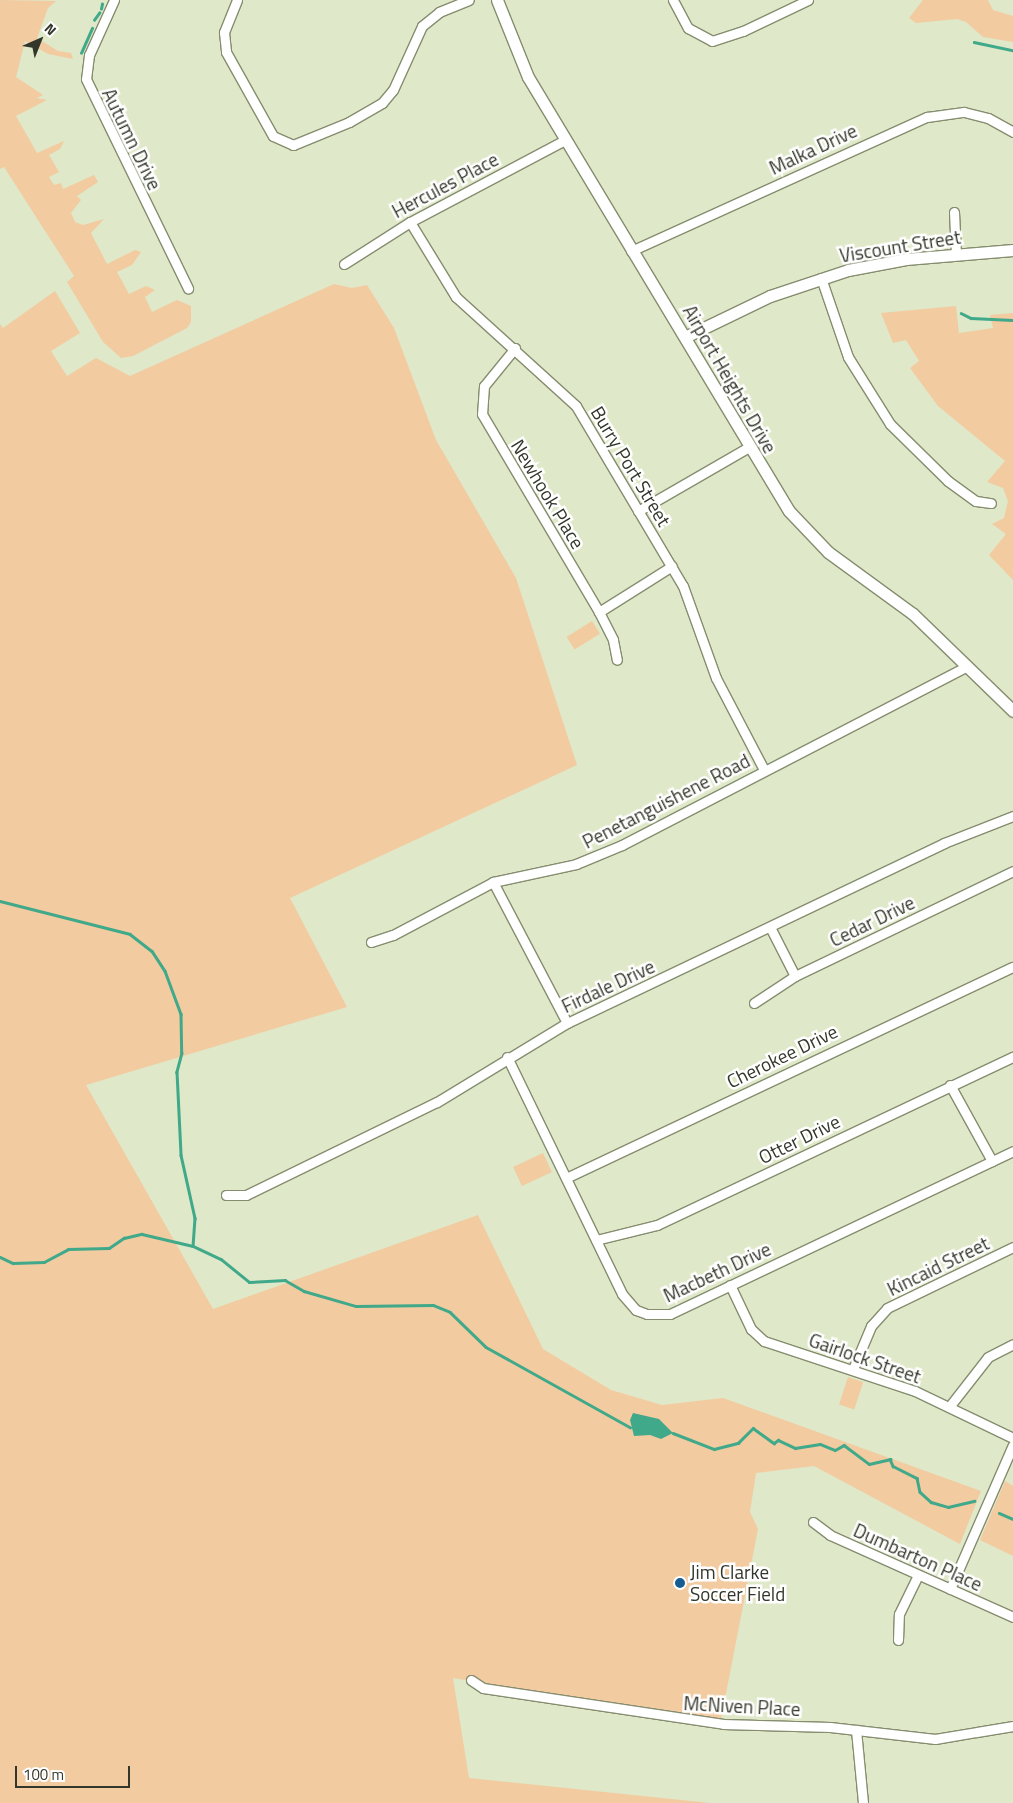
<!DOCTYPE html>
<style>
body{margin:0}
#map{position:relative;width:1013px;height:1803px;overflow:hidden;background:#dfe8c8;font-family:"Titillium Web",sans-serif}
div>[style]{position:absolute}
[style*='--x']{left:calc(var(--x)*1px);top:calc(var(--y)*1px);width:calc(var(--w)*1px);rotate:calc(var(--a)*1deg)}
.green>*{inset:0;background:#f2cba1;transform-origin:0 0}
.water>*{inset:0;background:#40a98a}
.stream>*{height:2.5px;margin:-1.25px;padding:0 1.25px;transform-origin:1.25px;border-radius:1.25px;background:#40a98a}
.roads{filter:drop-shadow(1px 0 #858d6f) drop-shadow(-1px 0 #858d6f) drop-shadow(0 1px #858d6f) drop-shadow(0 -1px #858d6f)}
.minor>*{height:9px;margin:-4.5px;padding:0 4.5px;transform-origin:4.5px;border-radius:4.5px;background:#fff}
.tertiary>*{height:11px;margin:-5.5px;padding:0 5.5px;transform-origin:5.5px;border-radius:5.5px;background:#fff}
.dots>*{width:14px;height:14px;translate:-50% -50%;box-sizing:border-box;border:2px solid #fff;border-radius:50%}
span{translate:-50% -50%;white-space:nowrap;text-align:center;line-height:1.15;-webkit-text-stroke:5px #fff;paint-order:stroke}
.street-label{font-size:19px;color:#33362a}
.poi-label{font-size:19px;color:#33362a}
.left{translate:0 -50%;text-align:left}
.north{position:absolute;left:15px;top:15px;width:50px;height:50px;-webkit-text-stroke:4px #fff;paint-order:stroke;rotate:44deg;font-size:14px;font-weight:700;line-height:20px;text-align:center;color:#33362a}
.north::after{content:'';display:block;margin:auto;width:18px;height:22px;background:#33362a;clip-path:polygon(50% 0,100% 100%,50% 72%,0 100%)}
.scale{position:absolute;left:15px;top:1766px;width:115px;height:22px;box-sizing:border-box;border:2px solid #33362a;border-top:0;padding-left:6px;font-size:15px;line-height:18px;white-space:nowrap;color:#33362a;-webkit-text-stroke:4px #fff;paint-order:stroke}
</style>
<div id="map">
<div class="green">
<i style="clip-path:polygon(0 0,56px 1px,48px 8px,37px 38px,58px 51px,71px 53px,73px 59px,48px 54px,25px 41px,16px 77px,43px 95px,37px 98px,47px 100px,16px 116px,37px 153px,64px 141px,60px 149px,49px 155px,59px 172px,49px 177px,54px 185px,61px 183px,63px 189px,94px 175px,98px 182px,77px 196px,81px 200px,71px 213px,75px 222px,83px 225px,104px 219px,91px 233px,107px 264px,135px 250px,141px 252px,132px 265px,117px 272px,129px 294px,146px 286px,155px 290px,145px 297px,152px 312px,177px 300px,191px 306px,191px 322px,187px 328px,133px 356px,121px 358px,103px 342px,67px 282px,74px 276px,4px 167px,0 169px)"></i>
<i style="clip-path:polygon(923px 0,988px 0,993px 10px,1013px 16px,1013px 42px,983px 37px,966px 22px,957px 19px,916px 23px,909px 18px)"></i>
<i style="clip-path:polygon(334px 284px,352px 288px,367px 285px,394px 328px,436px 440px,516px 578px,577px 765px,290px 898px,347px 1007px,86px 1085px,213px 1309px,478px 1215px,543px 1349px,611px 1390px,662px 1405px,723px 1398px,981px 1491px,960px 1544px,814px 1466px,756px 1473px,750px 1512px,758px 1529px,721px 1719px,590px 1702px,453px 1678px,469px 1778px,710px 1803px,0 1803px,0 324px,3px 328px,55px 291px,80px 333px,51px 351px,67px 376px,96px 358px,130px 376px)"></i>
<i style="clip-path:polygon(956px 306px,959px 333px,993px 328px,990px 315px,1013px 313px,1013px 580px,989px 555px,1006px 534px,992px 524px,1004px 518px,1008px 501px,1003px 488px,987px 482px,1005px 461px,938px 406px,910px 368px,919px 361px,906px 340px,893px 343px,881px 313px)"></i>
<i style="left:592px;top:621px;width:15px;height:30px;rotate:58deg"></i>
<i style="left:543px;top:1153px;width:21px;height:33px;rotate:65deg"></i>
<i style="left:848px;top:1377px;width:16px;height:29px;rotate:18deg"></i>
<i style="clip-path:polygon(1005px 1481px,1013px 1486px,1013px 1556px,980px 1540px)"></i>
</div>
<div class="water">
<i style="clip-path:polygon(633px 1413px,659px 1419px,673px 1433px,661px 1439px,650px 1435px,634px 1436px,630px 1420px)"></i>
</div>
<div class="stream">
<i style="--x:101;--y:9;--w:5;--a:-79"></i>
<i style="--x:94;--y:20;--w:9;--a:-54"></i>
<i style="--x:974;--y:42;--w:40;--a:12"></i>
<i style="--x:81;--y:53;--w:27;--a:-66"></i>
<i style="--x:961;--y:313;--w:11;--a:27"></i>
<i style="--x:971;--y:318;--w:42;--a:2.7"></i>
<i style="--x:0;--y:901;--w:134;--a:14.2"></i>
<i style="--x:130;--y:934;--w:28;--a:38"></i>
<i style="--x:152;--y:951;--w:24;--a:57"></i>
<i style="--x:165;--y:971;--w:46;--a:69.6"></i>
<i style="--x:181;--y:1014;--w:39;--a:89"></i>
<i style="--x:182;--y:1053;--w:20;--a:105"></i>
<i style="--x:177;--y:1072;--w:83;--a:87.2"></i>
<i style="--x:181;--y:1155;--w:65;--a:77.5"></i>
<i style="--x:195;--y:1218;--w:28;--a:94"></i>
<i style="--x:0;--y:1257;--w:14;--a:25"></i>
<i style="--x:13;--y:1263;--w:31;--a:-2"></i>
<i style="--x:44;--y:1262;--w:27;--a:-28"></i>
<i style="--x:68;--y:1249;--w:41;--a:-1.4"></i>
<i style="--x:109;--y:1248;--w:18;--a:-34"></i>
<i style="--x:124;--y:1238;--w:18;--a:-13"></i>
<i style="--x:142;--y:1234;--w:52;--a:13.2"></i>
<i style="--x:193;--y:1246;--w:31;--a:25"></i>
<i style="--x:221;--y:1259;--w:36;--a:39"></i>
<i style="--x:249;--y:1282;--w:36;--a:-3"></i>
<i style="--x:285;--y:1280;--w:22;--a:30"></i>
<i style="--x:304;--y:1291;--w:54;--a:16.1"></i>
<i style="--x:356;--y:1306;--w:77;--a:-0.7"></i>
<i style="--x:433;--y:1305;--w:18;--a:22"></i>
<i style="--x:450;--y:1312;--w:50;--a:44.2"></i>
<i style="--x:486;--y:1347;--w:165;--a:29.1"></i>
<i style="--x:673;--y:1433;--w:44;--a:21.3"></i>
<i style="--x:714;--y:1449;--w:25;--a:-14"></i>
<i style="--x:738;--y:1443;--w:21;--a:-45"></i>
<i style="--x:753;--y:1428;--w:26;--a:36"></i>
<i style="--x:774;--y:1443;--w:5;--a:-37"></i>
<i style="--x:778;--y:1440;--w:19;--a:25"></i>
<i style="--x:795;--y:1448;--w:25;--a:-9"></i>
<i style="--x:820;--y:1444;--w:16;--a:22"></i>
<i style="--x:835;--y:1450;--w:10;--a:-29"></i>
<i style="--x:844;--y:1445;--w:31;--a:37"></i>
<i style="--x:869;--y:1464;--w:22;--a:-13"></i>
<i style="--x:890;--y:1459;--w:8;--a:67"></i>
<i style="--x:893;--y:1466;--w:27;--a:27"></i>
<i style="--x:917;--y:1478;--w:14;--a:78"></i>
<i style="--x:920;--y:1492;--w:15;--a:42"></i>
<i style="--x:931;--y:1502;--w:18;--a:16"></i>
<i style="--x:948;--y:1507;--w:27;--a:-13"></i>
<i style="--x:999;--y:1513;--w:15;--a:23"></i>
</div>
<div class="roads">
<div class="minor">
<i style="--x:114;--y:0;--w:60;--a:114.4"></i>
<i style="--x:89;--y:55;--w:24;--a:97"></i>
<i style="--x:86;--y:79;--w:233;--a:64"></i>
<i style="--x:237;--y:0;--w:35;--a:112"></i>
<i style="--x:224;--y:32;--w:20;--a:84"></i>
<i style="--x:226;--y:52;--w:96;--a:60.8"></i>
<i style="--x:273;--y:136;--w:22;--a:24"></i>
<i style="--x:293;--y:145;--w:61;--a:-22.3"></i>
<i style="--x:349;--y:122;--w:38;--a:-30"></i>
<i style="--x:382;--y:103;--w:17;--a:-50"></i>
<i style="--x:393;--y:90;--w:70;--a:-65.6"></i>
<i style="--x:422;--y:26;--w:22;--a:-39"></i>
<i style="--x:439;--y:12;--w:32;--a:-22"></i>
<i style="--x:673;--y:0;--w:32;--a:62"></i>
<i style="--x:688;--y:28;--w:27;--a:28"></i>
<i style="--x:712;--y:41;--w:33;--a:-18"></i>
<i style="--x:743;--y:31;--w:72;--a:-25.5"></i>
<i style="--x:954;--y:212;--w:42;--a:87.3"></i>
<i style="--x:410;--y:222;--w:88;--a:58.5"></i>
<i style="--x:456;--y:297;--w:162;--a:42.2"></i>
<i style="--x:576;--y:406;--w:209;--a:59.3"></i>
<i style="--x:683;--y:586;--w:98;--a:70.3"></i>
<i style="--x:716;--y:678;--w:104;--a:62.4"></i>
<i style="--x:631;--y:251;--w:325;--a:-24.4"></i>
<i style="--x:927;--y:117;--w:37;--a:-8"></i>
<i style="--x:964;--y:112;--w:25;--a:14"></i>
<i style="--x:988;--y:118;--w:29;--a:29"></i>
<i style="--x:344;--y:264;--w:78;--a:-32.5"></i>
<i style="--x:410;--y:222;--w:175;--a:-27.9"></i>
<i style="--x:821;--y:278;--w:83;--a:71.1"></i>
<i style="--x:848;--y:357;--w:79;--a:57.9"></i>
<i style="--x:890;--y:424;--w:81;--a:44.5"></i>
<i style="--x:948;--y:481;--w:34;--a:36"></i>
<i style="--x:976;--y:501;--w:15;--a:8"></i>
<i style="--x:515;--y:348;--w:49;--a:129.2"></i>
<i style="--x:484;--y:386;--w:28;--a:94"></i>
<i style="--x:482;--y:414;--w:230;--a:59.4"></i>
<i style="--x:599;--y:612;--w:31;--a:63"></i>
<i style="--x:613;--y:640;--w:20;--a:79"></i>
<i style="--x:638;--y:511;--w:128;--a:-30"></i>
<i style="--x:599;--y:612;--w:86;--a:-32.2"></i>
<i style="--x:493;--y:882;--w:159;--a:62.3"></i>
<i style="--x:770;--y:927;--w:55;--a:63"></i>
<i style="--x:795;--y:976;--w:242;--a:-25.7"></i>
<i style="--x:371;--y:942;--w:23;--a:-18"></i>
<i style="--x:393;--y:935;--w:113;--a:-27.9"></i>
<i style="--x:493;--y:882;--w:85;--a:-12.2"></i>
<i style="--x:576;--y:864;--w:50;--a:-22.4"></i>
<i style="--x:622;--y:845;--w:389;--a:-27.4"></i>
<i style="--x:754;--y:1003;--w:49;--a:-33.4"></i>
<i style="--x:507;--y:1057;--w:263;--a:64.1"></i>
<i style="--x:622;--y:1294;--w:21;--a:49"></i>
<i style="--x:636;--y:1310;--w:12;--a:20"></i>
<i style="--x:647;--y:1314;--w:23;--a:0"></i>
<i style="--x:670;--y:1314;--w:380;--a:-25.4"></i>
<i style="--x:950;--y:1085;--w:87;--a:61.1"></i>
<i style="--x:566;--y:1178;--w:494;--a:-25.3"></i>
<i style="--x:226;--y:1195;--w:20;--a:0"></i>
<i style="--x:246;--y:1195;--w:212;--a:-26"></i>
<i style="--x:437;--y:1102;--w:152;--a:-31.3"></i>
<i style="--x:567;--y:1023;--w:418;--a:-25.5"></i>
<i style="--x:944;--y:843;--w:74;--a:-21.4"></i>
<i style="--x:596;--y:1240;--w:63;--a:-13.8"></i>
<i style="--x:657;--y:1225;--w:394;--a:-25.3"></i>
<i style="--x:730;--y:1285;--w:49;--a:64.5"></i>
<i style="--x:751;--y:1329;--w:18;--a:43"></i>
<i style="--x:764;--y:1341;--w:159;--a:18.3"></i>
<i style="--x:915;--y:1391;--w:109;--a:25.6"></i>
<i style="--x:853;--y:1369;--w:47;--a:-67.3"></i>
<i style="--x:871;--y:1326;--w:24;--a:-48"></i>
<i style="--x:887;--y:1308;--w:140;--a:-25.8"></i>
<i style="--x:949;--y:1407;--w:63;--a:-52"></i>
<i style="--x:988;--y:1357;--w:28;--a:-27"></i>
<i style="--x:813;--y:1522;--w:21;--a:37"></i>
<i style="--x:830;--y:1535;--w:201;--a:24.1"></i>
<i style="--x:950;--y:1589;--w:157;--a:-66.4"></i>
<i style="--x:898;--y:1640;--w:26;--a:-88"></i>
<i style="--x:899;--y:1614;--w:43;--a:-64"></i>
<i style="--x:471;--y:1680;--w:14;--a:34"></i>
<i style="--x:483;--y:1688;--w:243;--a:8.5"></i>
<i style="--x:723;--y:1724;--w:107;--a:1.6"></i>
<i style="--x:830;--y:1727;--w:106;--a:6.5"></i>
<i style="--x:935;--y:1739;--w:79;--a:-9.5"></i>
<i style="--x:856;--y:1730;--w:73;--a:84.5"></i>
</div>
<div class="tertiary">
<i style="--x:497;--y:0;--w:83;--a:68.1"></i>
<i style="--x:528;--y:77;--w:506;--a:58.98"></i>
<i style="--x:789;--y:511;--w:57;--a:46.4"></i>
<i style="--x:828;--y:552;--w:105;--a:36.1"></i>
<i style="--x:913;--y:614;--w:139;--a:44.1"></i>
<i style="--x:685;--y:337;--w:94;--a:-25.8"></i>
<i style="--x:770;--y:296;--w:82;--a:-18.4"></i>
<i style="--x:848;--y:270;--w:59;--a:-10.7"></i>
<i style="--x:906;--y:259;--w:107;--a:-4.8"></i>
</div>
</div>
<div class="dots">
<i style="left:680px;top:1583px;background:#165d91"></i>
</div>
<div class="street-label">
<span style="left:132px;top:139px;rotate:64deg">Autumn Drive</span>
<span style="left:813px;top:149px;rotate:-25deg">Malka Drive</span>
<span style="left:445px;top:185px;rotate:-28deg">Hercules Place</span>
<span style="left:900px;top:246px;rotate:-9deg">Viscount Street</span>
<span style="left:730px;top:379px;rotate:60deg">Airport Heights Drive</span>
<span style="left:631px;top:466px;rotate:59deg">Burry Port Street</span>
<span style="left:548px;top:494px;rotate:59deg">Newhook Place</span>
<span style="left:666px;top:801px;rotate:-27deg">Penetanguishene Road</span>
<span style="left:872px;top:921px;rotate:-26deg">Cedar Drive</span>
<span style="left:608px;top:986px;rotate:-25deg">Firdale Drive</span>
<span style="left:782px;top:1056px;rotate:-26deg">Cherokee Drive</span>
<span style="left:799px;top:1139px;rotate:-26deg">Otter Drive</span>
<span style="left:938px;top:1266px;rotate:-26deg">Kincaid Street</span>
<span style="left:717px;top:1272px;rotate:-25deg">Macbeth Drive</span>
<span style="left:865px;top:1358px;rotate:19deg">Gairlock Street</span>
<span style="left:918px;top:1557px;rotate:24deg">Dumbarton Place</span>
<span style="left:742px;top:1706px;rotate:3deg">McNiven Place</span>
</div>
<div class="poi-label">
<span class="left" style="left:690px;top:1583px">Jim Clarke<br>Soccer Field</span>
</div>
<div class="north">N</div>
<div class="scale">100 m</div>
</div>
